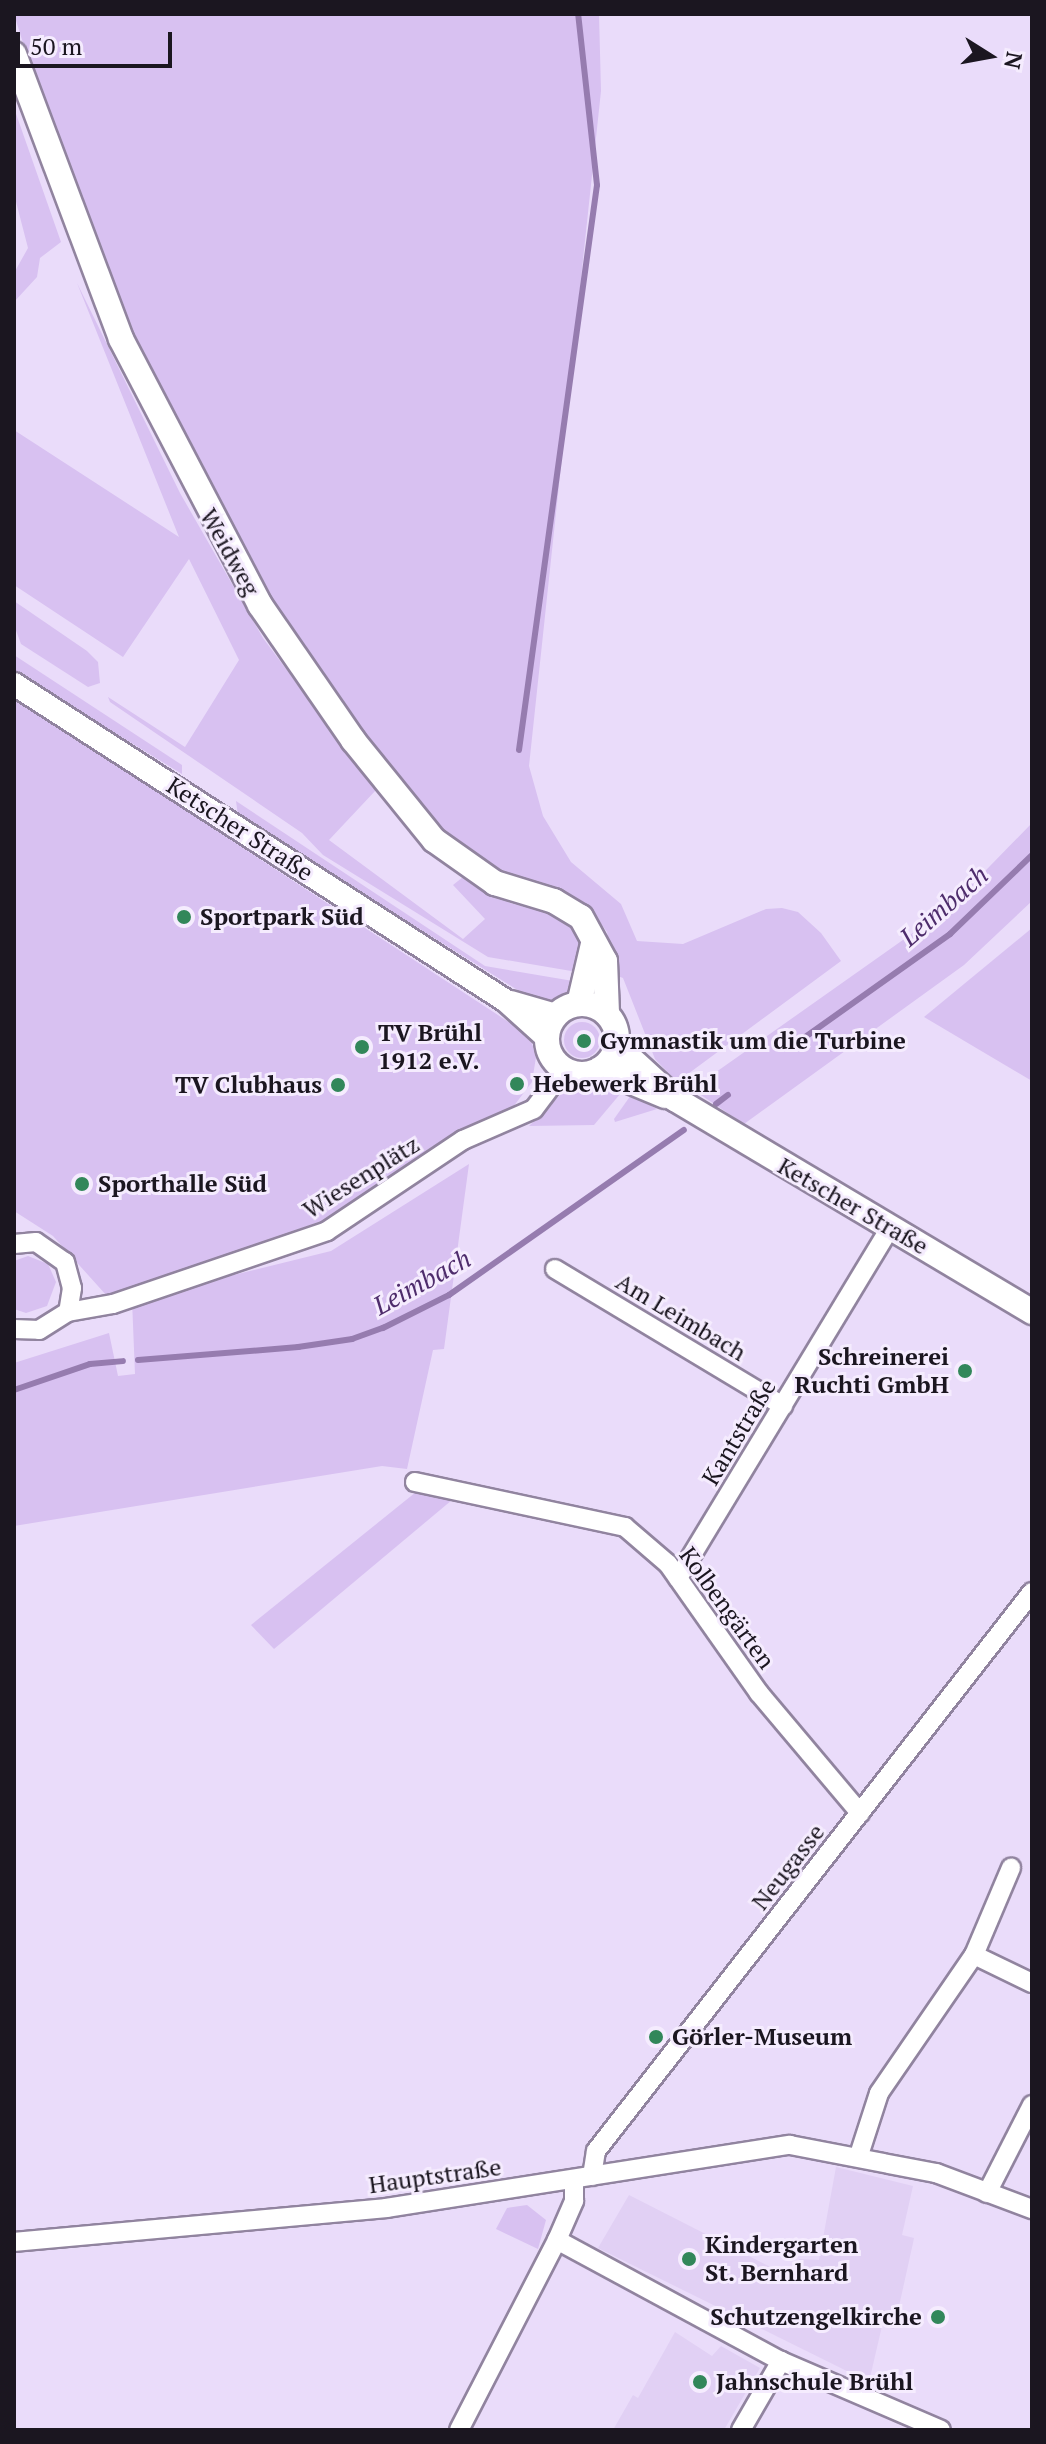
<!DOCTYPE html>
<meta charset="utf-8">
<style>
body{margin:0}
#map{position:relative;width:1046px;height:2444px;overflow:hidden;background:#eadcfa;font-family:"PT Serif",serif}
div>[style]{position:absolute}
[style*='--x']{left:calc(var(--x)*1px);top:calc(var(--y)*1px);width:calc(var(--w)*1px);rotate:calc(var(--a)*1deg)}
.built>*{inset:0;background:#e1d0f4}
.green>*{inset:0;background:#d8c1f1}
.round{border-radius:50%}
.stream>*{height:6px;margin:-3px;padding:0 3px;transform-origin:3px;border-radius:3px;background:#967caf}
.roads{filter:drop-shadow(2px 0 #91849f) drop-shadow(-2px 0 #91849f) drop-shadow(0 2px #91849f) drop-shadow(0 -2px #91849f)}
.minor>*{height:18px;margin:-9px;padding:0 9px;transform-origin:9px;border-radius:9px;background:#fff}
.tertiary>*{height:22px;margin:-11px;padding:0 11px;transform-origin:11px;border-radius:11px;background:#fff}
.secondary>*{height:24px;margin:-12px;padding:0 12px;transform-origin:12px;border-radius:12px;background:#fff}
.secondary>.ring{margin:-12px;padding:0;box-sizing:content-box;background:none;border:24px solid #fff;border-radius:50%}
.dots>*{width:22px;height:22px;translate:-50% -50%;box-sizing:border-box;border:4px solid #f5ecfe;border-radius:50%}
span{translate:-50% -50%;white-space:nowrap;text-align:center;line-height:1.15;-webkit-text-stroke:6px #f5ecfe;paint-order:stroke}
.street-label{font-size:24px;color:#1b1620}
.poi-label{font-size:24px;color:#1b1620;font-weight:700}
.left{translate:0 -50%;text-align:left}
.right{translate:-100% -50%;text-align:right}
.water-label{font-size:26px;color:#4e2c6c;font-style:italic}
.frame{position:absolute;inset:0;border:16px solid #1b1620;pointer-events:none}
.north{position:absolute;left:950px;top:16px;width:80px;height:80px;-webkit-text-stroke:6px #f5ecfe;paint-order:stroke;rotate:101deg;font-size:22px;font-weight:700;line-height:32px;text-align:center;color:#1b1620}
.north::after{content:'';display:block;margin:auto;width:28px;height:36px;background:#1b1620;clip-path:polygon(50% 0,100% 100%,50% 72%,0 100%)}
.scale{position:absolute;left:16px;top:32px;width:156px;height:36px;box-sizing:border-box;border:4px solid #1b1620;border-top:0;padding-left:10px;font-size:24px;line-height:28px;white-space:nowrap;color:#1b1620;-webkit-text-stroke:6px #f5ecfe;paint-order:stroke}
</style>
<div id="map">
<div class="built">
<i style="clip-path:polygon(836px 2167px,913px 2186px,902px 2235px,914px 2238px,913px 2243px,894px 2329px,882px 2326px,869px 2382px,598px 2248px,629px 2195px,796px 2280px,799px 2259px,819px 2260px)"></i>
<i style="clip-path:polygon(675px 2332px,712px 2356px,721px 2346px,760px 2368px,724px 2430px,613px 2430px,633px 2395px,638px 2398px)"></i>
</div>
<div class="green">
<i style="clip-path:polygon(14px 14px,599px 14px,601px 91px,529px 766px,543px 816px,571px 862px,621px 904px,637px 941px,683px 944px,766px 909px,782px 908px,798px 912px,821px 933px,841px 961px,677px 1082px,655px 1059px,623px 978px,615px 975px,607px 932px,588px 906px,559px 889px,501px 872px,453px 842px,428px 816px,349px 719px,270px 601px,133px 341px,48px 123px)"></i>
<i style="clip-path:polygon(14px 108px,61px 242px,40px 258px,37px 277px,14px 302px,14px 273px,28px 248px,14px 194px)"></i>
<i style="clip-path:polygon(77px 283px,180px 493px,263px 638px,376px 790px,329px 840px,463px 939px,485px 919px,453px 885px,463px 877px,510px 903px,559px 916px,579px 934px,583px 973px,488px 957px,323px 855px,302px 833px,110px 702px,108px 697px,185px 747px,239px 660px,189px 559px,123px 657px,14px 585px,14px 430px,179px 537px)"></i>
<i style="clip-path:polygon(14px 601px,87px 651px,98px 662px,100px 683px,88px 687px,21px 644px,14px 625px)"></i>
<i style="clip-path:polygon(14px 655px,182px 765px,182px 774px,14px 671px)"></i>
<i style="clip-path:polygon(14px 698px,530px 1036px,536px 1057px,532px 1082px,513px 1107px,434px 1146px,322px 1221px,107px 1296px,53px 1236px,14px 1211px)"></i>
<i style="clip-path:polygon(236px 801px,485px 966px,579px 982px,560px 1002px,532px 999px,238px 816px)"></i>
<i style="clip-path:polygon(1032px 823px,1032px 901px,964px 965px,744px 1124px,692px 1089px,951px 906px)"></i>
<i style="clip-path:polygon(1032px 928px,1032px 1081px,924px 1017px)"></i>
<i class="round" style="left:564px;top:1022px;width:36px;height:36px"></i>
<i style="clip-path:polygon(607px 1081px,626px 1087px,594px 1125px,529px 1126px,566px 1089px)"></i>
<i style="clip-path:polygon(631px 1095px,657px 1109px,615px 1122px,614px 1119px)"></i>
<i style="clip-path:polygon(469px 1164px,444px 1349px,433px 1350px,407px 1469px,382px 1466px,14px 1526px,14px 1363px,109px 1333px,118px 1376px,135px 1374px,132px 1300px,331px 1251px)"></i>
<i style="clip-path:polygon(28px 1256px,48px 1264px,56px 1282px,47px 1306px,26px 1313px,14px 1309px,14px 1261px)"></i>
<i style="clip-path:polygon(416px 1492px,452px 1500px,274px 1649px,251px 1625px)"></i>
<i style="clip-path:polygon(527px 2205px,546px 2220px,538px 2249px,496px 2229px,507px 2208px)"></i>
</div>
<div class="stream">
<i style="--x:519;--y:750;--w:570;--a:-82.14"></i>
<i style="--x:597;--y:185;--w:172;--a:-96.3"></i>
<i style="--x:801;--y:1040;--w:183;--a:-35.4"></i>
<i style="--x:950;--y:934;--w:114;--a:-43.9"></i>
<i style="--x:716;--y:1104;--w:15;--a:-37"></i>
<i style="--x:138;--y:1360;--w:161;--a:-4.6"></i>
<i style="--x:298;--y:1347;--w:55;--a:-8.4"></i>
<i style="--x:352;--y:1339;--w:33;--a:-20"></i>
<i style="--x:383;--y:1328;--w:74;--a:-26.6"></i>
<i style="--x:449;--y:1295;--w:287;--a:-35.1"></i>
<i style="--x:14;--y:1390;--w:80;--a:-18.9"></i>
<i style="--x:90;--y:1364;--w:33;--a:-5"></i>
</div>
<div class="roads">
<div class="minor">
<i style="--x:14;--y:1244;--w:22;--a:-5"></i>
<i style="--x:36;--y:1242;--w:35;--a:35"></i>
<i style="--x:65;--y:1262;--w:27;--a:75"></i>
<i style="--x:72;--y:1288;--w:24;--a:99"></i>
<i style="--x:555;--y:1269;--w:266;--a:31"></i>
<i style="--x:14;--y:1329;--w:25;--a:2"></i>
<i style="--x:39;--y:1330;--w:34;--a:-32"></i>
<i style="--x:68;--y:1312;--w:46;--a:-10.1"></i>
<i style="--x:113;--y:1304;--w:226;--a:-18.8"></i>
<i style="--x:327;--y:1231;--w:164;--a:-33.8"></i>
<i style="--x:463;--y:1140;--w:77;--a:-23.6"></i>
<i style="--x:534;--y:1109;--w:50;--a:-53.1"></i>
<i style="--x:415;--y:1482;--w:215;--a:12.1"></i>
<i style="--x:625;--y:1527;--w:57;--a:40.7"></i>
<i style="--x:668;--y:1564;--w:158;--a:54.8"></i>
<i style="--x:759;--y:1693;--w:157;--a:49.9"></i>
<i style="--x:678;--y:1578;--w:409;--a:-58.8"></i>
<i style="--x:974;--y:1955;--w:95;--a:-67"></i>
<i style="--x:859;--y:2155;--w:65;--a:-72.1"></i>
<i style="--x:879;--y:2093;--w:168;--a:-55.5"></i>
<i style="--x:974;--y:1955;--w:64;--a:25.8"></i>
<i style="--x:592;--y:2176;--w:25;--a:-81"></i>
<i style="--x:596;--y:2151;--w:709;--a:-52.05"></i>
<i style="--x:987;--y:2193;--w:99;--a:-62.9"></i>
<i style="--x:557;--y:2240;--w:255;--a:28.4"></i>
<i style="--x:781;--y:2361;--w:174;--a:23.3"></i>
<i style="--x:14;--y:2242;--w:374;--a:-5.2"></i>
<i style="--x:386;--y:2208;--w:409;--a:-8.9"></i>
<i style="--x:790;--y:2145;--w:149;--a:10.9"></i>
<i style="--x:936;--y:2173;--w:103;--a:20.6"></i>
<i style="--x:459;--y:2430;--w:214;--a:-62.7"></i>
<i style="--x:557;--y:2240;--w:43;--a:-66.4"></i>
<i style="--x:574;--y:2201;--w:21;--a:-90"></i>
<i style="--x:741;--y:2430;--w:80;--a:-59.9"></i>
</div>
<div class="tertiary">
<i style="--x:14;--y:684;--w:585;--a:32.79"></i>
<i style="--x:506;--y:1001;--w:55;--a:42.1"></i>
<i style="--x:511;--y:1002;--w:47;--a:16.1"></i>
</div>
<div class="secondary">
<i style="--x:14;--y:54;--w:304;--a:69.4"></i>
<i style="--x:121;--y:339;--w:300;--a:62.4"></i>
<i style="--x:260;--y:605;--w:164;--a:55.4"></i>
<i style="--x:353;--y:740;--w:129;--a:51"></i>
<i style="--x:434;--y:840;--w:75;--a:35.2"></i>
<i style="--x:495;--y:883;--w:62;--a:17"></i>
<i style="--x:554;--y:901;--w:31;--a:31"></i>
<i style="--x:581;--y:917;--w:50;--a:61.4"></i>
<i style="--x:605;--y:961;--w:53;--a:87.8"></i>
<i style="--x:579;--y:1004;--w:62;--a:-76.9"></i>
<i class="ring" style="left:547px;top:1004px;width:46px;height:46px"></i>
<i style="--x:617;--y:1046;--w:79;--a:42.4"></i>
<i style="--x:675;--y:1099;--w:416;--a:30.8"></i>
<i style="--x:600;--y:1069;--w:70;--a:22.6"></i>
</div>
</div>
<div class="dots">
<i style="left:184px;top:917px;background:#32875a"></i>
<i style="left:584px;top:1041px;background:#32875a"></i>
<i style="left:362px;top:1047px;background:#32875a"></i>
<i style="left:517px;top:1084px;background:#32875a"></i>
<i style="left:338px;top:1085px;background:#32875a"></i>
<i style="left:82px;top:1184px;background:#32875a"></i>
<i style="left:965px;top:1371px;background:#32875a"></i>
<i style="left:656px;top:2037px;background:#32875a"></i>
<i style="left:689px;top:2259px;background:#32875a"></i>
<i style="left:938px;top:2317px;background:#32875a"></i>
<i style="left:700px;top:2382px;background:#32875a"></i>
</div>
<div class="street-label">
<span style="left:230px;top:552px;rotate:61deg">Weidweg</span>
<span style="left:240px;top:829px;rotate:33deg">Ketscher Straße</span>
<span style="left:361px;top:1177px;rotate:-32deg">Wiesenplätz</span>
<span style="left:853px;top:1206px;rotate:30deg">Ketscher Straße</span>
<span style="left:681px;top:1317px;rotate:31deg">Am Leimbach</span>
<span style="left:739px;top:1432px;rotate:-59deg">Kantstraße</span>
<span style="left:727px;top:1608px;rotate:54deg">Kolbengärten</span>
<span style="left:788px;top:1867px;rotate:-52deg">Neugasse</span>
<span style="left:435px;top:2176px;rotate:-8deg">Hauptstraße</span>
</div>
<div class="poi-label">
<span class="left" style="left:200px;top:917px">Sportpark Süd</span>
<span class="left" style="left:378px;top:1047px">TV Brühl<br>1912 e.V.</span>
<span class="left" style="left:600px;top:1041px">Gymnastik um die Turbine</span>
<span class="left" style="left:533px;top:1084px">Hebewerk Brühl</span>
<span class="right" style="left:322px;top:1085px">TV Clubhaus</span>
<span class="left" style="left:98px;top:1184px">Sporthalle Süd</span>
<span class="right" style="left:949px;top:1371px">Schreinerei<br>Ruchti GmbH</span>
<span class="left" style="left:672px;top:2037px">Görler-Museum</span>
<span class="left" style="left:705px;top:2259px">Kindergarten<br>St. Bernhard</span>
<span class="right" style="left:922px;top:2317px">Schutzengelkirche</span>
<span class="left" style="left:716px;top:2382px">Jahnschule Brühl</span>
</div>
<div class="water-label">
<span style="left:944px;top:906px;rotate:-41deg">Leimbach</span>
<span style="left:422px;top:1282px;rotate:-29deg">Leimbach</span>
</div>
<div class="frame"></div>
<div class="north">N</div>
<div class="scale">50 m</div>
</div>
